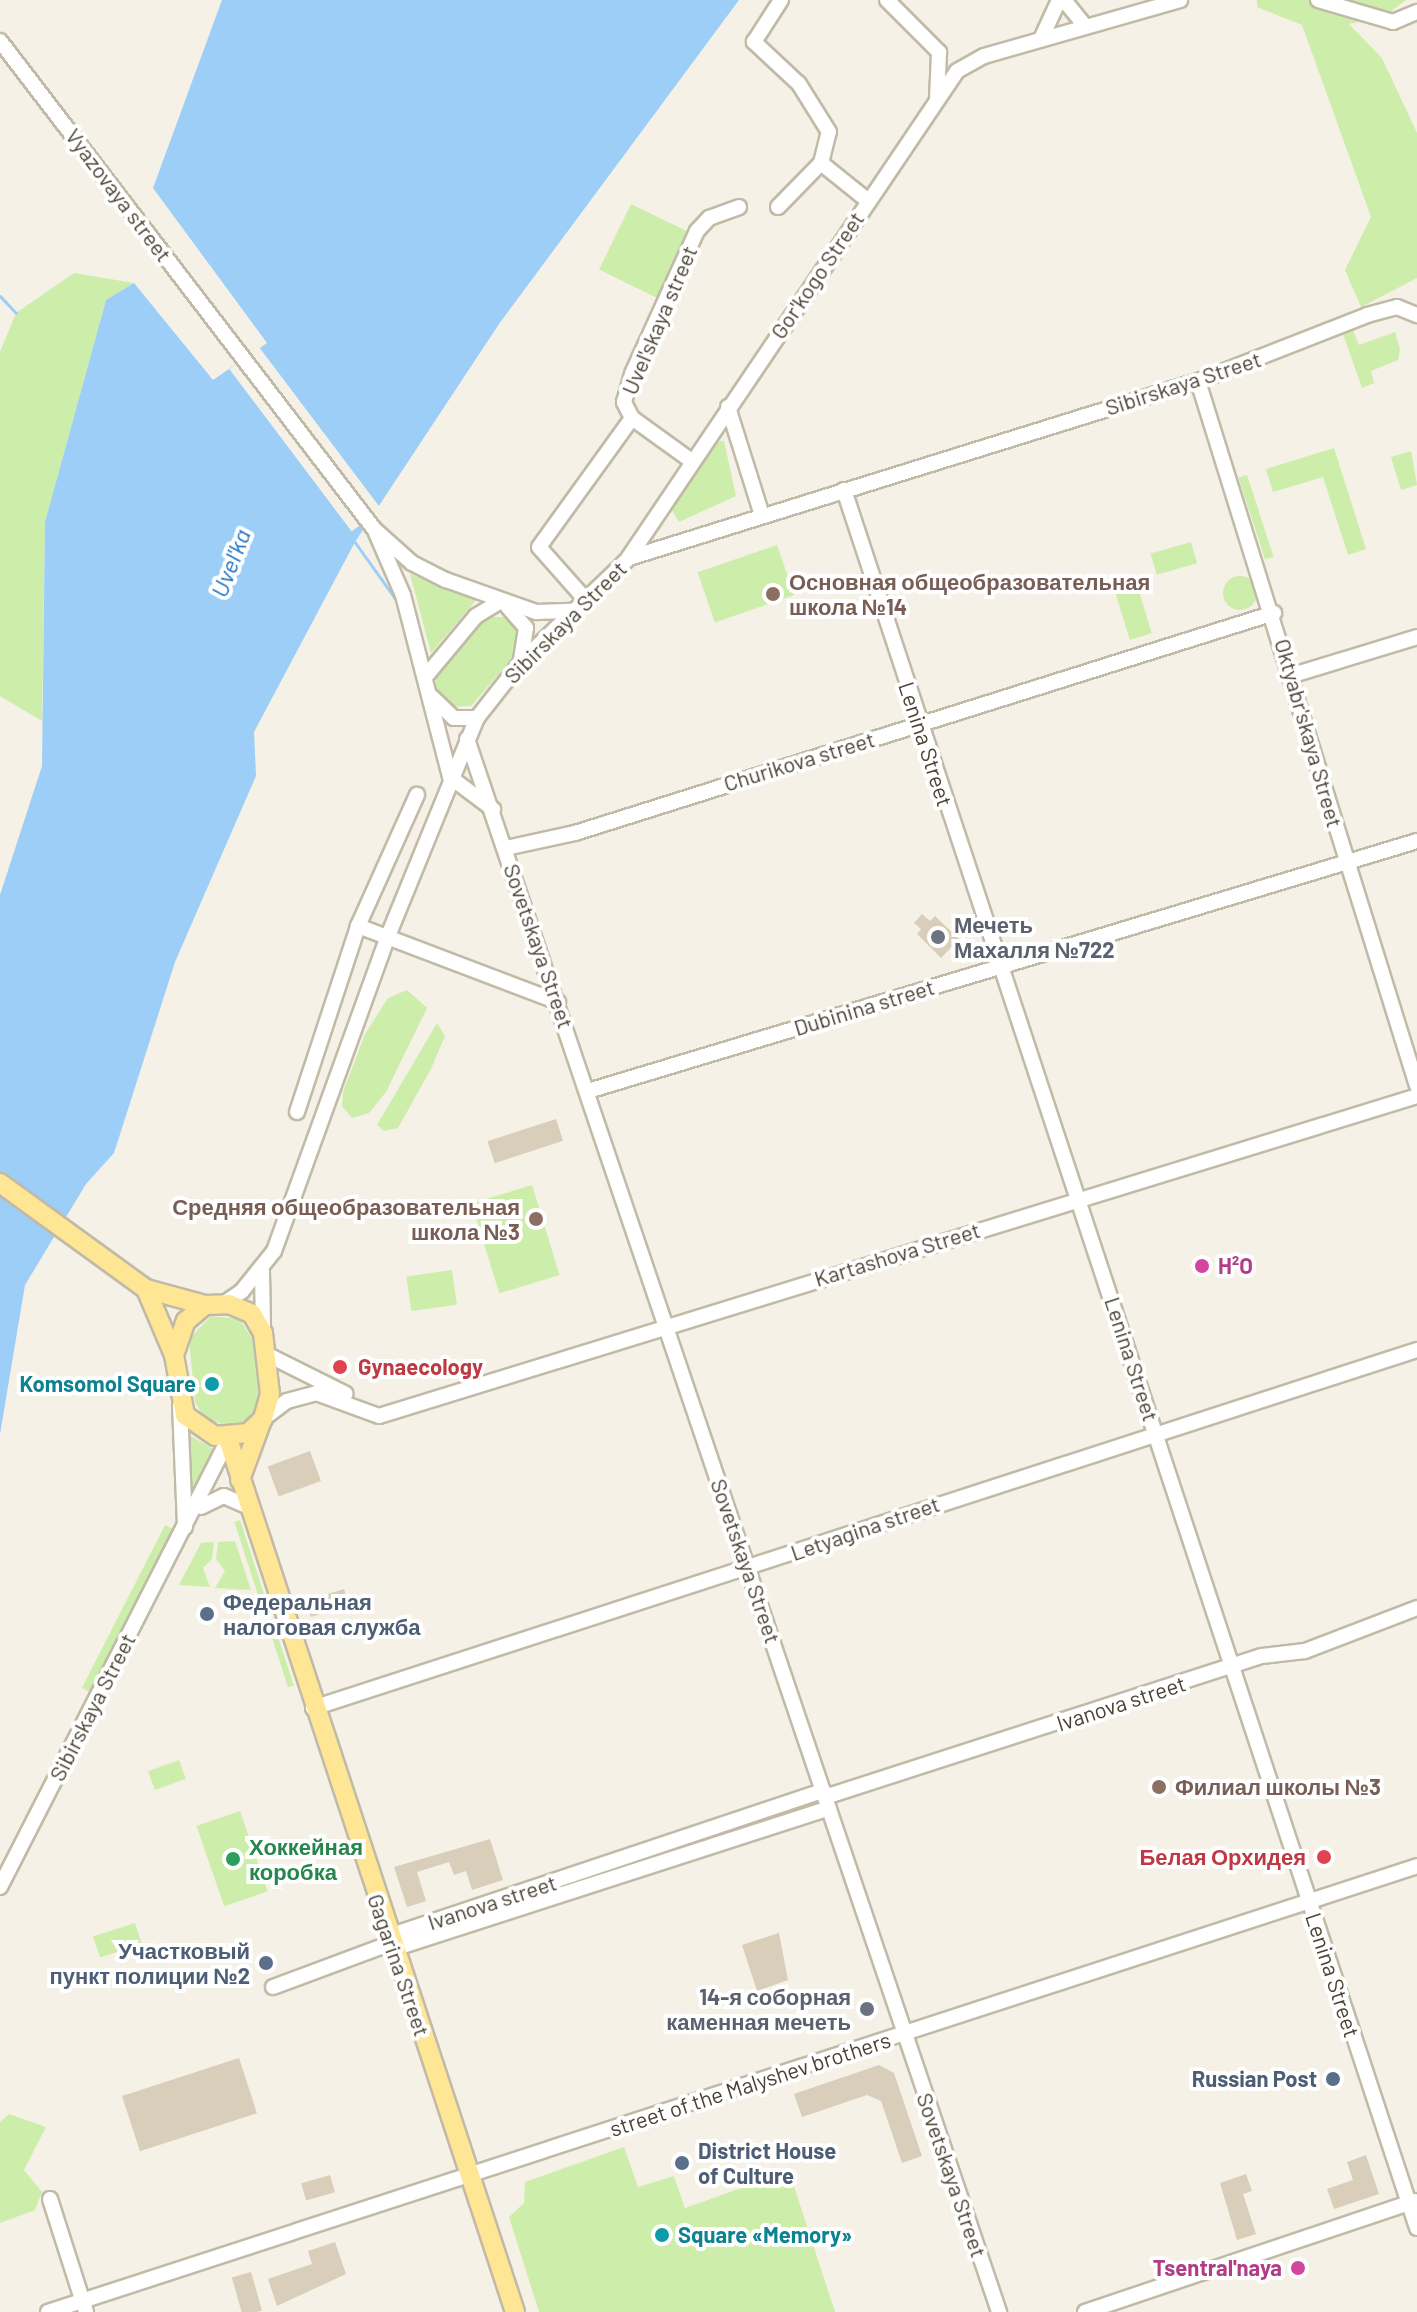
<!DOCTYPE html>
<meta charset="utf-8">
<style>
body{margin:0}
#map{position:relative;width:1417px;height:2312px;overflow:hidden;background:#f5f1e6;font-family:Barlow,sans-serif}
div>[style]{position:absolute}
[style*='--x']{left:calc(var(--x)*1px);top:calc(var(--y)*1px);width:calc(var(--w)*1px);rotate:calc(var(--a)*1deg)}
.green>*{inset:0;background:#cea;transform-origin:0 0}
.round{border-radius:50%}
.water>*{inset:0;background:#9ccef8}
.pier>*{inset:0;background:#f5f1e6;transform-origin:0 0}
.stream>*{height:3px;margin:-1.5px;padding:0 1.5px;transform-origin:1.5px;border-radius:1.5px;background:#9ccef8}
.building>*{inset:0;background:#d8ceba;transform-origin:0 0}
.roads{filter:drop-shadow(2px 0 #c1baa7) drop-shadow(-2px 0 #c1baa7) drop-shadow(0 2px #c1baa7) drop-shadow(0 -2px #c1baa7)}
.minor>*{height:14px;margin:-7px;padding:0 7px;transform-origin:7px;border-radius:7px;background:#fff}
.major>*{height:18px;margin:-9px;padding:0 9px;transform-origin:9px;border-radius:9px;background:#ffe695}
.dots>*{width:22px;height:22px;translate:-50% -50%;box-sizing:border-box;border:4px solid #fff;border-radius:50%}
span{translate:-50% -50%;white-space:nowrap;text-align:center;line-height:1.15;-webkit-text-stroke:8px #fff;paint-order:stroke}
.street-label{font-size:22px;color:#494234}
.education-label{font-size:22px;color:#785e54;font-weight:700}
.left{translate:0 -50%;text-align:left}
.right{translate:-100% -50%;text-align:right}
.worship-label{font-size:22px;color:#5b616d;font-weight:700}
.hotel-label{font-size:22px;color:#b23c85;font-weight:700}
.health-label{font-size:22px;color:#be3a42;font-weight:700}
.culture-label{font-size:22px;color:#0d838f;font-weight:700}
.service-label{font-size:22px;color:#4e5e75;font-weight:700}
.leisure-label{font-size:22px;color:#27864d;font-weight:700}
.water-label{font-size:24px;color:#2175c1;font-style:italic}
</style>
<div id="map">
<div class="green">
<i style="clip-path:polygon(1257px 0,1406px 0,1385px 16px,1349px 24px,1382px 58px,1417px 133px,1417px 278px,1361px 307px,1345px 270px,1371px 217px,1302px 25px,1257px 7px)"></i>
<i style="left:631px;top:204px;width:67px;height:73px;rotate:26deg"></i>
<i style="clip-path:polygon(74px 273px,134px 283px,106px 300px,45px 522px,42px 721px,0 696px,0 352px,16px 313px)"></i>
<i style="clip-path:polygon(1353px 330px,1359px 345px,1395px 332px,1400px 349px,1398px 360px,1371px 371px,1374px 383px,1362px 388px,1343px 334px)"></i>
<i style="clip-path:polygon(724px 441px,736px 496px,679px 522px,670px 507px,712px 442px)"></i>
<i style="clip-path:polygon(1334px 448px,1366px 549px,1348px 555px,1323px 477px,1273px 492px,1266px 469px)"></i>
<i style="clip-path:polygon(1411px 451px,1417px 485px,1401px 490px,1391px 457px)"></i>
<i style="left:1247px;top:475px;width:86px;height:9px;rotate:72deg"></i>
<i style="left:1191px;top:542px;width:22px;height:42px;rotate:74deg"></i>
<i style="left:777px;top:545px;width:53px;height:84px;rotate:71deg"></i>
<i style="clip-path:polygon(410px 574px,477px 599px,431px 653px)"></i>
<i style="left:1134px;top:575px;width:61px;height:23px;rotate:73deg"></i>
<i class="round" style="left:1223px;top:576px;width:34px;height:34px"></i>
<i style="clip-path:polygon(486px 617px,507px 617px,521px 632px,520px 649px,471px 706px,450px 707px,435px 689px,436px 678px)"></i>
<i style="clip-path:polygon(407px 990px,427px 1008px,386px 1092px,369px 1113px,352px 1118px,342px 1106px,343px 1092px,365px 1034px,388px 998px)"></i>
<i style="clip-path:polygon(437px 1023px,445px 1036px,431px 1069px,398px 1128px,384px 1131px,377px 1125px)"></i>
<i style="left:532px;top:1185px;width:94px;height:63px;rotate:73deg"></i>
<i style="left:452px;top:1270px;width:35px;height:46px;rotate:82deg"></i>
<i style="clip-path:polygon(211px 1316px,239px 1319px,254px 1341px,259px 1402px,252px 1416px,233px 1427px,205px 1419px,195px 1402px,189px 1339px)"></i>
<i style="clip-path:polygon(182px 1431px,222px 1454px,192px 1511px)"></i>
<i style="left:240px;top:1520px;width:174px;height:6px;rotate:72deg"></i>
<i style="left:165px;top:1525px;width:11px;height:183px;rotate:27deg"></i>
<i style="clip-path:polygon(235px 1541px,251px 1590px,215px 1588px,225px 1571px,216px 1559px,218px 1542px)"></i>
<i style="clip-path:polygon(214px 1542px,212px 1559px,203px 1568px,210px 1587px,179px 1585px,201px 1543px)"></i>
<i style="left:179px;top:1760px;width:20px;height:33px;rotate:70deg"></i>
<i style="left:240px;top:1811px;width:85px;height:46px;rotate:71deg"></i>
<i style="left:135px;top:1923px;width:22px;height:44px;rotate:72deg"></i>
<i style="clip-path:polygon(9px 2114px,46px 2127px,24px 2170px,42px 2192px,35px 2210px,0 2223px,0 2122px)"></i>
<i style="clip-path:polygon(624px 2147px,638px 2187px,674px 2176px,685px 2208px,789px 2171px,835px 2312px,539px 2312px,509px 2217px,524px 2203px,525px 2182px)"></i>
</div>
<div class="water">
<i style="clip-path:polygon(222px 0,739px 0,499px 324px,355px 542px,254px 732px,256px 776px,175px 962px,114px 1153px,86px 1184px,25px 1285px,0 1434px,0 895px,42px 766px,45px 522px,106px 300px,134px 283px,213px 380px,267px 343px,153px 188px)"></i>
</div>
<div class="pier">
<i style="left:259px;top:347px;width:203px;height:37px;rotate:53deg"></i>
</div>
<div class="stream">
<i style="--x:0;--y:296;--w:23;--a:47"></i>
<i style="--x:354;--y:541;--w:77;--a:54.5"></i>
</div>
<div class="building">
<i style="clip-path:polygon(922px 914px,930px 921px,935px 916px,959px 939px,941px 958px,917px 934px,921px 929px,914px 923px)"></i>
<i style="left:556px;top:1119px;width:23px;height:72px;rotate:72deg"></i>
<i style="left:310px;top:1451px;width:32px;height:45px;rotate:70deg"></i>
<i style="left:344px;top:1589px;width:17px;height:40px;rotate:73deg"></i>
<i style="clip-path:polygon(490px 1839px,503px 1880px,472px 1890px,466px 1871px,454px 1875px,449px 1862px,417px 1872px,426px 1901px,407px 1907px,394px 1867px)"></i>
<i style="clip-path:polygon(779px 1933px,788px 1980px,757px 1991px,742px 1945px)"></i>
<i style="left:239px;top:2058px;width:58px;height:123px;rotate:72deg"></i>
<i style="clip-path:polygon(879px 2065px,894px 2073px,922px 2156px,902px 2163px,881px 2101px,867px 2095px,802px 2117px,794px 2094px)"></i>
<i style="clip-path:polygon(1366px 2155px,1379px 2194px,1334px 2209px,1327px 2189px,1353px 2180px,1347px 2162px)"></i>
<i style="clip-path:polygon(1246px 2174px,1252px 2191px,1243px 2194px,1256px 2234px,1237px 2240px,1220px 2183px)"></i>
<i style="left:330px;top:2175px;width:18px;height:30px;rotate:74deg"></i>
<i style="clip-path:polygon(335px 2242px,346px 2274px,277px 2306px,268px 2279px,312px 2264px,308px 2251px)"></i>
<i style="left:251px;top:2272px;width:40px;height:20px;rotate:74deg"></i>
</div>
<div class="roads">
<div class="minor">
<i style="--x:887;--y:0;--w:74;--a:45"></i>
<i style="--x:939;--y:52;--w:47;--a:92.4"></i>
<i style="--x:1064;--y:0;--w:33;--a:51"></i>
<i style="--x:1318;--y:0;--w:78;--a:16.3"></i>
<i style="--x:1393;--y:22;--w:26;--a:-23"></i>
<i style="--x:1041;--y:39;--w:43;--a:-65.2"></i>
<i style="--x:0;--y:41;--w:615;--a:52.53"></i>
<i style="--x:374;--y:529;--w:51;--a:41.8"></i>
<i style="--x:412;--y:563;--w:38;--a:27"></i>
<i style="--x:446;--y:580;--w:96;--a:19.6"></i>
<i style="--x:536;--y:612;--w:36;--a:-2"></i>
<i style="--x:821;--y:163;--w:59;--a:38.8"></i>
<i style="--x:778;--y:207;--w:62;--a:-45.7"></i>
<i style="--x:821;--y:163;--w:32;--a:-76"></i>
<i style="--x:829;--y:132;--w:57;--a:-122"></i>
<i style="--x:799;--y:84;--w:62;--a:-137"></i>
<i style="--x:754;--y:42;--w:50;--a:-57.3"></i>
<i style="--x:1198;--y:381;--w:738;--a:72.74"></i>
<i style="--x:728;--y:407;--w:110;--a:72.6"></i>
<i style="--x:632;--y:418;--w:75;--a:35.8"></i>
<i style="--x:844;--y:490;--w:1830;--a:71.75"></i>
<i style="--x:376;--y:533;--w:68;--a:66.5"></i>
<i style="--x:403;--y:595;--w:188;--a:75.5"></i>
<i style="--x:450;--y:777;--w:54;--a:36.7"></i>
<i style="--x:629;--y:557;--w:586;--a:-55.98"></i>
<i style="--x:957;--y:71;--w:31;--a:-29"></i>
<i style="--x:984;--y:56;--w:204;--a:-15.9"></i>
<i style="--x:585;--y:599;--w:69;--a:-131.5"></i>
<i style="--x:539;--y:547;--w:159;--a:-54.2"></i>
<i style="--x:632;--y:418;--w:18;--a:-117"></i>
<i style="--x:624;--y:402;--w:29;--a:-74"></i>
<i style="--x:632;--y:374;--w:157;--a:-65.6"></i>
<i style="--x:697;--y:231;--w:18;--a:-47"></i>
<i style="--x:709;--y:218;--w:32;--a:-20"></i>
<i style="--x:507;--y:606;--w:29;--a:49"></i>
<i style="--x:526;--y:628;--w:33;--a:99"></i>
<i style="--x:1293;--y:675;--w:130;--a:-17"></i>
<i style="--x:426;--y:676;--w:78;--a:-50.2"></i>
<i style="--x:476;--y:616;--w:27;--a:-31"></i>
<i style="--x:432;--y:697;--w:30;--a:44"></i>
<i style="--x:454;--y:718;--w:23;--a:0"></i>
<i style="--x:467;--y:739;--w:1661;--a:71.31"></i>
<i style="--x:506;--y:848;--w:71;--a:-12.3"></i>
<i style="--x:575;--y:833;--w:733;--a:-17.47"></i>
<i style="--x:358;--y:926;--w:214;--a:20.8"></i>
<i style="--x:588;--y:1091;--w:866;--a:-16.78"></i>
<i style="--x:297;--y:1112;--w:196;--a:-71.8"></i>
<i style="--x:358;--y:926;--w:144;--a:-65.8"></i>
<i style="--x:262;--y:1271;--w:59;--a:89"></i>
<i style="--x:223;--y:1304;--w:23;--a:-34"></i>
<i style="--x:242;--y:1291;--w:51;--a:-51.3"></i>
<i style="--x:274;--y:1251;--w:335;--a:-70.1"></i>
<i style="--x:388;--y:936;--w:235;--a:-67.8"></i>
<i style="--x:477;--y:718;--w:71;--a:-51.8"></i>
<i style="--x:521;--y:662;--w:150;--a:-43.9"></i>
<i style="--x:629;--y:558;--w:602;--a:-17.29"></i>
<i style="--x:1204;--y:379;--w:175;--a:-21.4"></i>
<i style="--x:1367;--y:315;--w:31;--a:-15"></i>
<i style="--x:1397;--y:307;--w:22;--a:22"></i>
<i style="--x:266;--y:1354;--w:89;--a:26.6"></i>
<i style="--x:180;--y:1406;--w:121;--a:87.6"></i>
<i style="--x:263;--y:1419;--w:30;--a:-37"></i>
<i style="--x:287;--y:1401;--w:30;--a:-15"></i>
<i style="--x:316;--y:1393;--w:67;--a:20.1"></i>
<i style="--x:379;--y:1416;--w:1086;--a:-17.13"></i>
<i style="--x:201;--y:1507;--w:25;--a:-26"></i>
<i style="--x:224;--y:1496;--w:30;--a:24"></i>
<i style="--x:313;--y:1708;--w:1161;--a:-17.97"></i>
<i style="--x:825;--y:1797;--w:459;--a:-17.9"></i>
<i style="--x:1262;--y:1656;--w:43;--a:-6.6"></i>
<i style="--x:1305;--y:1651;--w:120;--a:-21"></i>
<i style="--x:0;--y:1887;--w:502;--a:-62.98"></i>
<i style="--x:389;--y:1936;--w:458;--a:-18.5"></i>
<i style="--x:393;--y:1949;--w:458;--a:-17.9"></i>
<i style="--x:273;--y:1987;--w:126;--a:-20.4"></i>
<i style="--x:50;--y:2199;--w:119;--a:72.3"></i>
<i style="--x:48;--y:2312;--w:1440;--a:-18.04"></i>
<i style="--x:1085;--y:2312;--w:348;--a:-18.6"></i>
</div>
<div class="major">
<i style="--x:0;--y:1183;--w:180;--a:36"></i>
<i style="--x:146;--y:1289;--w:61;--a:15.2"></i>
<i style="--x:205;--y:1305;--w:24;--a:-2"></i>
<i style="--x:229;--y:1304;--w:25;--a:23"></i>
<i style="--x:252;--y:1314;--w:22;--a:60"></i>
<i style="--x:263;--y:1333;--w:61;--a:83.5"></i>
<i style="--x:270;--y:1394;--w:26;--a:106"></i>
<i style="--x:263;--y:1419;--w:21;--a:137"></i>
<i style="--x:248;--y:1433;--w:33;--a:175"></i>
<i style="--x:215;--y:1436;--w:37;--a:-145"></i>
<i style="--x:185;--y:1415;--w:61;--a:-100.4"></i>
<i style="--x:174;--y:1355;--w:72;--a:-113"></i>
<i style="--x:174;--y:1355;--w:36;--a:-71"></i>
<i style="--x:186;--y:1321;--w:25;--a:-40"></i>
<i style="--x:228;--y:1439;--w:919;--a:71.8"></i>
<i style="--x:240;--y:1480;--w:61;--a:-69.8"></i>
</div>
</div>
<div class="dots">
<i style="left:773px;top:594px;background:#8d6e63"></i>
<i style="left:938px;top:937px;background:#6b7280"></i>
<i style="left:536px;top:1219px;background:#8d6e63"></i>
<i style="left:1202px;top:1266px;background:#d1479c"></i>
<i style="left:340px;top:1367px;background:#e0444e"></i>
<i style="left:212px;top:1384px;background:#0f9aa8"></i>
<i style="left:207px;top:1614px;background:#5c6f8a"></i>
<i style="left:1159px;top:1787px;background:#8d6e63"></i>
<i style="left:1324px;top:1857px;background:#e0444e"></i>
<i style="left:233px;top:1859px;background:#2e9e5b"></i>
<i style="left:266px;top:1963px;background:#5c6f8a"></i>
<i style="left:867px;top:2009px;background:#6b7280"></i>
<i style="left:1333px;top:2079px;background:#5c6f8a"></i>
<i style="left:682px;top:2163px;background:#5c6f8a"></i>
<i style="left:662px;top:2235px;background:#0f9aa8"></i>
<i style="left:1298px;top:2268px;background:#d1479c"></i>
</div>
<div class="street-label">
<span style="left:119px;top:195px;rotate:53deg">Vyazovaya street</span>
<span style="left:817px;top:275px;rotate:-56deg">Gor'kogo Street</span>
<span style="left:659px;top:320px;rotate:-67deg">Uvel'skaya street</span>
<span style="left:1183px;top:383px;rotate:-18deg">Sibirskaya Street</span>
<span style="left:565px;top:622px;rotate:-45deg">Sibirskaya Street</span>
<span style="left:1309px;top:733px;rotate:74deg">Oktyabr'skaya Street</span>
<span style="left:926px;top:744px;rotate:72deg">Lenina Street</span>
<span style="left:799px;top:761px;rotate:-17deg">Churikova street</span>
<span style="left:539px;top:946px;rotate:71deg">Sovetskaya Street</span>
<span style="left:864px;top:1007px;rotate:-17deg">Dubinina street</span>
<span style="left:897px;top:1254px;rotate:-17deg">Kartashova Street</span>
<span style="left:1132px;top:1359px;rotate:72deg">Lenina Street</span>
<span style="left:865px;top:1528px;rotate:-19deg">Letyagina street</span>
<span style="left:746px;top:1561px;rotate:71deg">Sovetskaya Street</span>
<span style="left:1121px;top:1703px;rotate:-18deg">Ivanova street</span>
<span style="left:92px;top:1707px;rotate:-63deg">Sibirskaya Street</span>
<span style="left:492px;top:1902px;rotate:-18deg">Ivanova street</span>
<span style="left:399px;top:1965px;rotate:71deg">Gagarina Street</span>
<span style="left:1333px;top:1975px;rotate:72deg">Lenina Street</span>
<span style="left:750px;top:2084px;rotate:-18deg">street of the Malyshev brothers</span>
<span style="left:952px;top:2175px;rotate:71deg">Sovetskaya Street</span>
</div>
<div class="education-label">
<span class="left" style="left:789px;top:594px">Основная общеобразовательная<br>школа №14</span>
<span class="right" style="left:520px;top:1219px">Средняя общеобразовательная<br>школа №3</span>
<span class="left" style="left:1175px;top:1787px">Филиал школы №3</span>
</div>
<div class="worship-label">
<span class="left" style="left:954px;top:937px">Мечеть<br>Махалля №722</span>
<span class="right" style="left:851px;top:2009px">14-я соборная<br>каменная мечеть</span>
</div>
<div class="hotel-label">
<span class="left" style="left:1218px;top:1266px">H²O</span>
<span class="right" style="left:1282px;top:2268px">Tsentral'naya</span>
</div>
<div class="health-label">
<span class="left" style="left:358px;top:1367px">Gynaecology</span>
<span class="right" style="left:1306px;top:1857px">Белая Орхидея</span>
</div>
<div class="culture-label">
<span class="right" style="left:196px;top:1384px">Komsomol Square</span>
<span class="left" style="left:678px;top:2235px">Square «Memory»</span>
</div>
<div class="service-label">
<span class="left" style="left:223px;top:1614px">Федеральная<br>налоговая служба</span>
<span class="right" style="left:250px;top:1963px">Участковый<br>пункт полиции №2</span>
<span class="right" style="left:1317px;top:2079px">Russian Post</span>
<span class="left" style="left:698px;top:2163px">District House<br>of Culture</span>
</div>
<div class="leisure-label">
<span class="left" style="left:249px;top:1859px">Хоккейная<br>коробка</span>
</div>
<div class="water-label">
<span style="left:230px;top:563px;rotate:-69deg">Uvel'ka</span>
</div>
</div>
